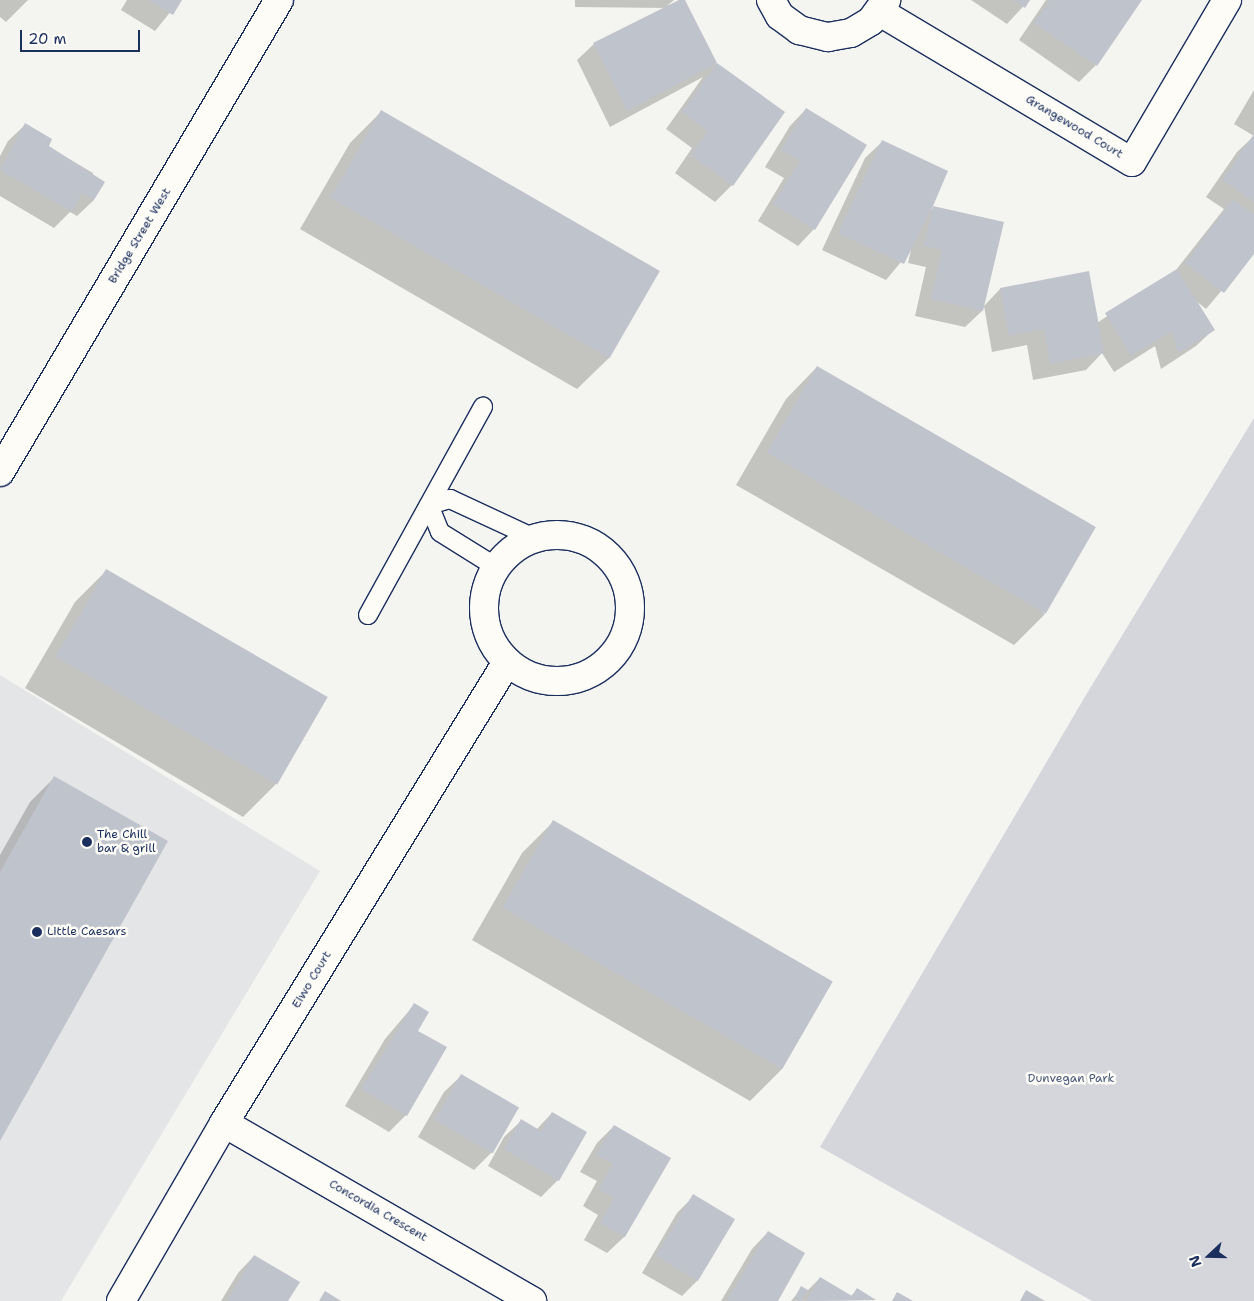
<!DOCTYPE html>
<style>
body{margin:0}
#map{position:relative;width:1254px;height:1301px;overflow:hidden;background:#f4f4f1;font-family:"Shantell Sans",sans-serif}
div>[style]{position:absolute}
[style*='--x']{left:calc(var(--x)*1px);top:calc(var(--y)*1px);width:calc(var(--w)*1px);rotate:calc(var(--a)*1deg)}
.built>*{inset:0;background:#e4e5e6}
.green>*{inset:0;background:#d4d6db}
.shadow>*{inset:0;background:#0003}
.building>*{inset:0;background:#bfc3cc;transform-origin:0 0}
.roads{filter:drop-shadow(1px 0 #1b2f5e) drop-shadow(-1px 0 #1b2f5e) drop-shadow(0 1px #1b2f5e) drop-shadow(0 -1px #1b2f5e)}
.service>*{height:18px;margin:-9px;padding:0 9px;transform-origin:9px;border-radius:9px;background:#fdfcf7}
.minor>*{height:28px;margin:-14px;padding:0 14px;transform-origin:14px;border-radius:14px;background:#fdfcf7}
.minor>.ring{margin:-14px;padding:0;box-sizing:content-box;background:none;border:28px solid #fdfcf7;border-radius:50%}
.secondary>*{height:28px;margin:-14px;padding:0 14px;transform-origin:14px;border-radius:14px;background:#fdfcf7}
.dots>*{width:14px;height:14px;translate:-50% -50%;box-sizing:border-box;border:2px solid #fdfcf7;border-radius:50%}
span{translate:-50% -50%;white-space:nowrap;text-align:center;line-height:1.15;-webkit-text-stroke:5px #fdfcf7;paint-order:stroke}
.street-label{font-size:12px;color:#1b2f5e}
.poi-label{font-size:12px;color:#1b2f5e}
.left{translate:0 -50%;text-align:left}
.park-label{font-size:12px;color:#49597d}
.north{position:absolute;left:1184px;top:1231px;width:50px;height:50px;-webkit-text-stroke:4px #fdfcf7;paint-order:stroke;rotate:249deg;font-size:14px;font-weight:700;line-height:20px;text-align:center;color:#1b2f5e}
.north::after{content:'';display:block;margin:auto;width:18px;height:22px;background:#1b2f5e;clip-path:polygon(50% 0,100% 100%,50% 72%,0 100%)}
.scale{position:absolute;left:20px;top:30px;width:120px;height:22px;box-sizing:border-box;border:2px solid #1b2f5e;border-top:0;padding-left:6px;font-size:15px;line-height:18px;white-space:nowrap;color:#1b2f5e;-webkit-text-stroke:4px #fdfcf7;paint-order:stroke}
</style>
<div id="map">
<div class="built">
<i style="clip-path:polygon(0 675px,320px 871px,61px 1301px,0 1301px)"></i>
</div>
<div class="green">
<i style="clip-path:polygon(1254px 418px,1254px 1301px,1092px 1301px,820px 1147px,1086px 695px)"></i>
</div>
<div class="shadow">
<i style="clip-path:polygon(0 0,28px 0,6px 22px,0 17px)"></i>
<i style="clip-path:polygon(127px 0,180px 0,155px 31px,121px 10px)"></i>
<i style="clip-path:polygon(575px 0,674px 0,667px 6px,683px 0,716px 64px,783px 112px,732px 185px,715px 202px,675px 173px,692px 148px,666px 129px,703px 77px,610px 127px,577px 60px,594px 44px,666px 8px,575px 7px)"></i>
<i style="clip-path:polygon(971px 0,1029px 0,1007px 24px)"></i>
<i style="clip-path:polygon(1046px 0,1141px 0,1096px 65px,1079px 82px,1019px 40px)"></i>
<i style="clip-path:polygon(1254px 90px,1254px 252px,1206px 309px,1195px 300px,1213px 330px,1196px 346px,1161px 369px,1155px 346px,1114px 372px,1102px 353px,1086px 370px,1033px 380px,1027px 345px,992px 352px,984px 306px,1000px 289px,1097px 323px,1176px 270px,1224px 209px,1206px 197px,1237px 152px,1254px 136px,1234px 124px)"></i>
<i style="clip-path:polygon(806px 109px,814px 229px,798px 246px,758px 221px,784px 178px,765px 167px,790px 126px)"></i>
<i style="clip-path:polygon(381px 112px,658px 272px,609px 358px,577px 389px,300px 229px,350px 143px)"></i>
<i style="clip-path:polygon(25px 125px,47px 146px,93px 173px,94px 200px,77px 216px,70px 212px,54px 228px,0 196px,0 156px,8px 141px)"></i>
<i style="clip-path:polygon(882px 142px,927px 213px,934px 207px,982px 311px,965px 327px,915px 316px,926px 267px,908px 263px,911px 250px,886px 280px,822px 250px,865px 158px)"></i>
<i style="clip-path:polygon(817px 367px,1045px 614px,1014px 645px,736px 485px,786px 399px)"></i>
<i style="clip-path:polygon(106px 571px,325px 699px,275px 785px,243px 817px,25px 688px,75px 602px)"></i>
<i style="clip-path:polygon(54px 778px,0 1138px,0 855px,30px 802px)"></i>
<i style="clip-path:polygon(553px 822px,832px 982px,782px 1069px,750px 1101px,472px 940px,522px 853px)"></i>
<i style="clip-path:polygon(414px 1005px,417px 1031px,406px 1115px,389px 1132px,345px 1106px,385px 1039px)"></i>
<i style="clip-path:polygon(461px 1076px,491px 1153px,474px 1170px,418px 1137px,444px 1092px)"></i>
<i style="clip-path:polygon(552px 1113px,558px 1180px,541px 1197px,488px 1166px,504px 1137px,521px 1121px,536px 1130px)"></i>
<i style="clip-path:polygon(614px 1126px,669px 1159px,624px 1237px,607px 1253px,584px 1240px,598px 1215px,583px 1206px,597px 1181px,580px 1172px,597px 1143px)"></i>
<i style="clip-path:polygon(694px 1196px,698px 1280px,682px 1296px,642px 1273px,677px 1213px)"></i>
<i style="clip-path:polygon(768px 1232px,776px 1301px,721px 1301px,752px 1249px)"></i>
<i style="clip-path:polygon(254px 1256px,287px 1301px,221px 1301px,238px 1273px)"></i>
<i style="clip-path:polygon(820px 1278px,851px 1296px,857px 1290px,874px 1300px,791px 1301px,802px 1288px,807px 1291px)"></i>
</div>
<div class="building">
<i style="clip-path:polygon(149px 0,182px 0,173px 15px)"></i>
<i style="clip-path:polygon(679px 0,685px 0,717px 63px,785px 112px,733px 186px,691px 155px,708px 131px,682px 112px,717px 63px,627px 111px,593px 43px)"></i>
<i style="clip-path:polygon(1013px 0,1030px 0,1025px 8px)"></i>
<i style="clip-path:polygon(1050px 0,1142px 0,1097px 66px,1034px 23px)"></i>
<i style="clip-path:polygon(806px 108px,867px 145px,815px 230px,773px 204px,800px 161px,781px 150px)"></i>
<i style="left:381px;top:110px;width:322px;height:101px;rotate:30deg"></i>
<i style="clip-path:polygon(25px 123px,52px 139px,49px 146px,105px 182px,94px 200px,82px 193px,72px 212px,0 170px)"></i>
<i style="clip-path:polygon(1254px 134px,1254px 202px,1222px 180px)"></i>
<i style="clip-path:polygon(882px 140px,948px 171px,933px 206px,1004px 222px,983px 311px,931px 299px,942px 250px,924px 246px,933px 206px,904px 264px,838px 233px)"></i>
<i style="clip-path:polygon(1233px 199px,1254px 215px,1254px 254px,1224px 293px,1185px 263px)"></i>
<i style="clip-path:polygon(1177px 269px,1215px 330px,1178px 353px,1172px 331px,1131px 356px,1105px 313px)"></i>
<i style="clip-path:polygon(1089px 271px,1104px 353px,1050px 364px,1044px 329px,1009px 336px,1000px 288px)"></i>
<i style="left:817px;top:366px;width:322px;height:100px;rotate:30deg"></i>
<i style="left:106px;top:569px;width:256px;height:101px;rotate:30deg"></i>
<i style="clip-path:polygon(54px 776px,168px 841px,0 1141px,0 872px)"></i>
<i style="left:553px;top:820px;width:323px;height:101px;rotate:30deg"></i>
<i style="clip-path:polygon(414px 1003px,429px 1012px,418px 1031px,447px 1047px,407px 1116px,361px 1089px)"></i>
<i style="left:461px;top:1074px;width:67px;height:53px;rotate:30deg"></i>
<i style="clip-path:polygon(552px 1112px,587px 1132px,559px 1181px,504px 1149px,521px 1119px,541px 1131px)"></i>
<i style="clip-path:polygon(614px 1125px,671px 1158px,625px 1237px,600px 1223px,614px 1198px,598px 1189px,613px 1164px,596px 1155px)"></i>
<i style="left:693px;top:1194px;width:49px;height:72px;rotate:31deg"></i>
<i style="clip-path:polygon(768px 1231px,805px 1253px,778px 1301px,727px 1301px)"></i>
<i style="clip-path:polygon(254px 1255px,300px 1282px,288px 1301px,227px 1301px)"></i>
<i style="clip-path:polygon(820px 1277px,852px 1296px,857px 1288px,876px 1300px,806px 1301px)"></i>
<i style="clip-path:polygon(801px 1286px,808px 1290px,801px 1301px,795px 1297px)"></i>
<i style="clip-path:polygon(1026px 1290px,1045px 1301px,1020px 1301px)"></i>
<i style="clip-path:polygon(325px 1291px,341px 1301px,319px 1301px)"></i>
<i style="clip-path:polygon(897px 1292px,913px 1301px,892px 1301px)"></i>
</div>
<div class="roads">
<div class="service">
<i style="--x:496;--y:567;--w:66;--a:-148"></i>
<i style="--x:440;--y:532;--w:29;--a:-112"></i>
<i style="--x:429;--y:505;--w:22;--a:-16"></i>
<i style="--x:450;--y:499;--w:93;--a:24.9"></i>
<i style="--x:368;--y:615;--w:238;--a:-61.1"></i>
</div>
<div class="minor">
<i style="--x:771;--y:0;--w:18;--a:61"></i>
<i style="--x:780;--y:16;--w:24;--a:36"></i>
<i style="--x:799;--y:30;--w:30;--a:14"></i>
<i style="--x:828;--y:37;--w:23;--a:-10"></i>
<i style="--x:851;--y:33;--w:23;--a:-31"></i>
<i style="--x:871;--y:21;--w:26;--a:-54"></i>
<i style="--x:880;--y:12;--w:293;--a:30.8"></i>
<i style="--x:1132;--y:162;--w:188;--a:-59.6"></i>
<i class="ring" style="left:484px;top:535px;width:118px;height:118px"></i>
<i style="--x:224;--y:1123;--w:356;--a:30"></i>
<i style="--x:121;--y:1301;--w:206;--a:-59.9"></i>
<i style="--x:224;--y:1123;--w:541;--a:-58.45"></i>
</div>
<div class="secondary">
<i style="--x:0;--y:472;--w:548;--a:-59.41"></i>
</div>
</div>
<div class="dots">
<i style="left:87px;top:842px;background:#1b2f5e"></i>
<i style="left:37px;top:932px;background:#1b2f5e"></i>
</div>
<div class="street-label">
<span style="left:1074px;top:127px;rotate:31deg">Grangewood Court</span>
<span style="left:140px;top:236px;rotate:-59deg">Bridge Street West</span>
<span style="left:312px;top:980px;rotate:-59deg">Eiwo Court</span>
<span style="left:378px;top:1211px;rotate:30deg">Concordia Crescent</span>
</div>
<div class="poi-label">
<span class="left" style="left:97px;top:842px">The Chill<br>bar &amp; grill</span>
<span class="left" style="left:47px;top:932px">Little Caesars</span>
</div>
<div class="park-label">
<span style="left:1071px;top:1079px">Dunvegan Park</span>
</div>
<div class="north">N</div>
<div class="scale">20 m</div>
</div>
